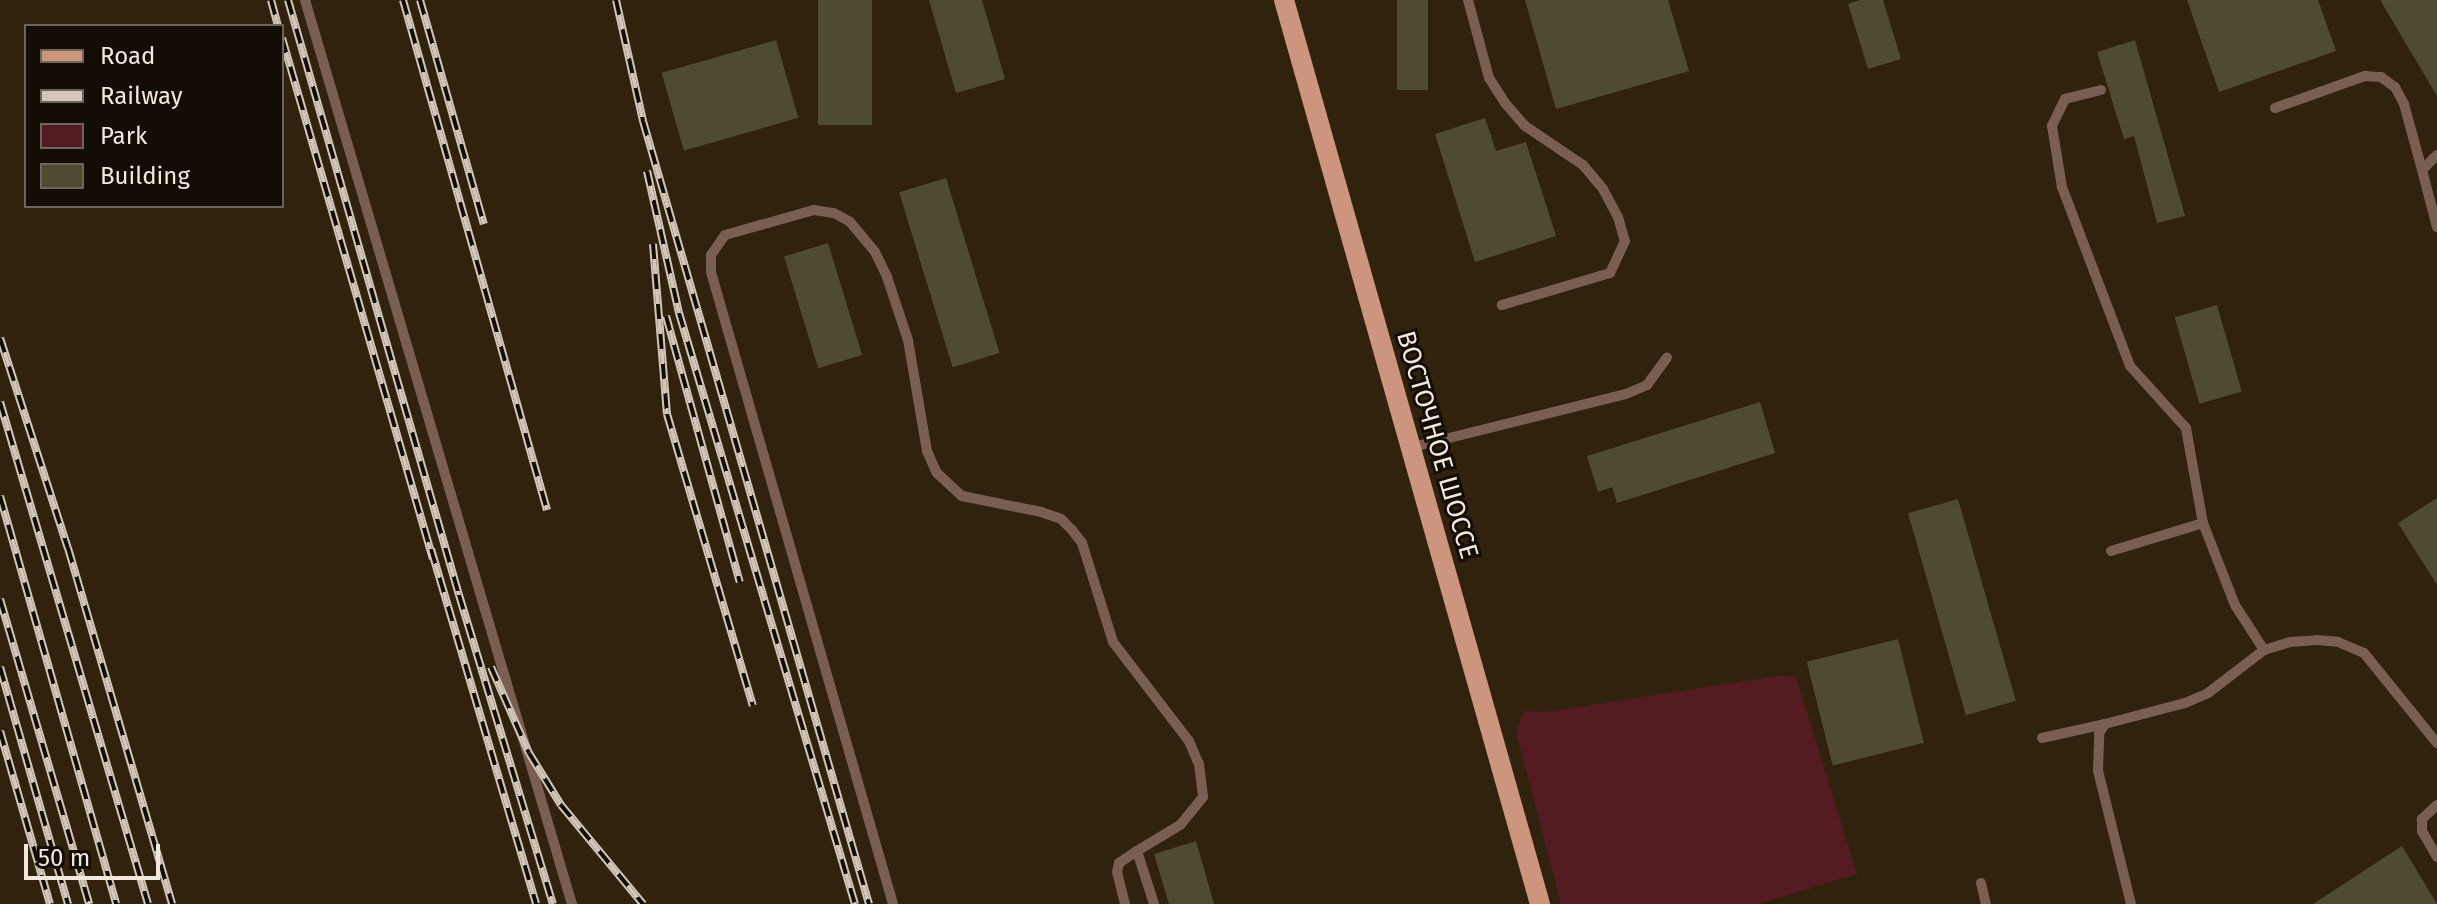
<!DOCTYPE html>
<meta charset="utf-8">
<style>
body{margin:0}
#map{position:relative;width:2437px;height:904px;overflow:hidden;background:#31220d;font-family:"Fira Sans",sans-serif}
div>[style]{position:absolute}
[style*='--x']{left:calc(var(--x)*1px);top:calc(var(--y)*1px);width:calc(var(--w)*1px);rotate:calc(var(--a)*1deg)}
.green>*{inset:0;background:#541b22}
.building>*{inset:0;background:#4e4b31;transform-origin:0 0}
.service>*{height:10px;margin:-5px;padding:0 5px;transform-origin:5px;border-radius:5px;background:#795e52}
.primary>*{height:20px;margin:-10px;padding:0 10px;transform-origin:10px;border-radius:10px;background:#cd957e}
.rail>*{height:8px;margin-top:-4px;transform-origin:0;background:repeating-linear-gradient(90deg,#140d05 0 15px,#d1c6b8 0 30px);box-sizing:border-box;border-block:2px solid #d1c6b8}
span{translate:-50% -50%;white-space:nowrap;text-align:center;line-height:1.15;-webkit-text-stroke:6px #140d05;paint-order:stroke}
.street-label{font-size:26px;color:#f3e8dc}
.legend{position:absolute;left:24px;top:24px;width:260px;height:184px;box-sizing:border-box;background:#140d05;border:2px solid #6d655b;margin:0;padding:10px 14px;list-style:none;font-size:24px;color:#f3e8dc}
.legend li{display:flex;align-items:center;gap:16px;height:40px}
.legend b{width:40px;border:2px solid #6d655b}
.scale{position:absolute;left:24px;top:844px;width:136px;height:36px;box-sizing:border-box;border:4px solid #f3e8dc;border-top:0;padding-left:10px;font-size:24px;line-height:28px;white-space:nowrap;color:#f3e8dc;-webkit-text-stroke:6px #140d05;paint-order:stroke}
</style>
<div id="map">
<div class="green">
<i style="clip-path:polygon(1778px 676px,1796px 677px,1857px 874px,1758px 904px,1561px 904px,1516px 732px,1524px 711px,1546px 712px)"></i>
</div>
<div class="building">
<i style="left:818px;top:0;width:54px;height:125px"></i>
<i style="clip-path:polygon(929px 0,982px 0,1005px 79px,956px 93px)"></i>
<i style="left:1397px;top:0;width:31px;height:90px"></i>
<i style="clip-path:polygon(1525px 0,1668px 0,1689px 71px,1556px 109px)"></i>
<i style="clip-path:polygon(1860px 0,1883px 0,1901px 59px,1868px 69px,1848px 4px)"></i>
<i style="clip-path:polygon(2187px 0,2318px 0,2336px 51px,2219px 92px)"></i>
<i style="clip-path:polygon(2380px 0,2437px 0,2437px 96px)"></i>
<i style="left:776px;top:40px;width:81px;height:119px;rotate:74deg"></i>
<i style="clip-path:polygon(2135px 40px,2185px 216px,2157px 223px,2134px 136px,2124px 139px,2097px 52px)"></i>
<i style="clip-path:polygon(1485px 118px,1496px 151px,1526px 142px,1556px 236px,1475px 262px,1435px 134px)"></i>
<i style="left:946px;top:178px;width:183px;height:49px;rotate:73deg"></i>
<i style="left:828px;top:243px;width:117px;height:46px;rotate:73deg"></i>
<i style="left:2217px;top:305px;width:90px;height:44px;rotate:74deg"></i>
<i style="clip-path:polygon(1760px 402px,1775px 453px,1617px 503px,1612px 487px,1598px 492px,1587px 456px)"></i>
<i style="clip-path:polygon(2437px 498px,2437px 585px,2398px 523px)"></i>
<i style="left:1958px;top:499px;width:210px;height:52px;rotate:74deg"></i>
<i style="left:1898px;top:639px;width:107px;height:94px;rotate:76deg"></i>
<i style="clip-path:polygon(1196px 841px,1214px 904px,1169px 904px,1154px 854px)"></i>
<i style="clip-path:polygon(2402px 846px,2437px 904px,2313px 904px)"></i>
</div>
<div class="service">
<i style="--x:305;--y:0;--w:943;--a:73.55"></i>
<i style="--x:1468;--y:0;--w:81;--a:74.9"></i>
<i style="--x:1489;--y:78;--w:30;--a:57"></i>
<i style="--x:1505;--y:103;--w:30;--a:49"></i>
<i style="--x:1525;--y:126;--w:70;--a:33.9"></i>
<i style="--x:1583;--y:165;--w:31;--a:50"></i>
<i style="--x:1603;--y:189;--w:32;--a:62"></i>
<i style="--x:1618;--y:217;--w:25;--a:74"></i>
<i style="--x:1625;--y:241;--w:35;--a:115"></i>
<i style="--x:1610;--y:273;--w:113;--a:163.5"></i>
<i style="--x:2101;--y:90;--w:37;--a:166"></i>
<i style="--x:2065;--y:99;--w:30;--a:116"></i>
<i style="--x:2052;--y:126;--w:62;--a:80.7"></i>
<i style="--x:2062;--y:187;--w:191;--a:69.2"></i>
<i style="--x:2130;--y:366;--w:84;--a:47.9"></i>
<i style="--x:2186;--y:428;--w:97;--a:79.9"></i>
<i style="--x:2203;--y:523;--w:88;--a:68.7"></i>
<i style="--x:2235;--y:605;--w:54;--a:57.2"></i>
<i style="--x:2264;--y:650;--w:27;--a:-17"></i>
<i style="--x:2290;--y:642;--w:27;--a:-4"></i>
<i style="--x:2317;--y:640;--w:21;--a:5"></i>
<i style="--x:2338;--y:642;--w:28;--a:23"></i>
<i style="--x:2364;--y:653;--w:116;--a:51"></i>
<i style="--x:2275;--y:108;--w:96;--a:-19.6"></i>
<i style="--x:2365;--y:76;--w:16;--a:4"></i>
<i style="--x:2381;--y:77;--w:17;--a:36"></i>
<i style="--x:2395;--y:87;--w:19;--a:62"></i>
<i style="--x:2404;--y:104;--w:68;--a:74.7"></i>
<i style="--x:2437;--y:155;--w:21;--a:135"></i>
<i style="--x:2422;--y:170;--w:59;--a:75.3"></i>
<i style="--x:1409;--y:448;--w:224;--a:-14"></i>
<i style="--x:1626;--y:394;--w:23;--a:-23"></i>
<i style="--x:1647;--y:385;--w:34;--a:-54"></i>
<i style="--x:2111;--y:551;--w:96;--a:-16.9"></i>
<i style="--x:2042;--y:738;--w:65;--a:-12.5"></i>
<i style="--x:2437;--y:805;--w:21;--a:137"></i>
<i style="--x:2422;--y:819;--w:12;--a:90"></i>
<i style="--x:2422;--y:831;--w:30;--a:60"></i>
<i style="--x:1981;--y:883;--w:22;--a:77"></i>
<i style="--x:893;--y:904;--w:658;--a:-106.07"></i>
<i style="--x:711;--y:272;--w:17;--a:-90"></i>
<i style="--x:711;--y:255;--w:24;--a:-55"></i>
<i style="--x:725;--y:235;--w:92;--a:-15.7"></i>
<i style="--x:814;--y:210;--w:20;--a:9"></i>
<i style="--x:834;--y:213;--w:18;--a:29"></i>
<i style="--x:850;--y:222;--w:39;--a:50"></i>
<i style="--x:875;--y:252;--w:28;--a:64"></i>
<i style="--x:887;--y:277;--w:66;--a:71.6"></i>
<i style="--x:908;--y:340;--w:113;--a:80.3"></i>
<i style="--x:927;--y:451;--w:24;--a:66"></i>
<i style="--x:937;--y:473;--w:34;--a:43"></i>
<i style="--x:962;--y:496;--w:81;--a:11.4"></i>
<i style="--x:1041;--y:512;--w:21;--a:19"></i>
<i style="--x:1061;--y:519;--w:16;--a:45"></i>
<i style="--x:1072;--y:530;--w:16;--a:52"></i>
<i style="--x:1082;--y:543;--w:104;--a:72.6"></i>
<i style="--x:1113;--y:642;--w:125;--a:52.5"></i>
<i style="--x:1189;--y:741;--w:25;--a:67"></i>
<i style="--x:1199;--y:764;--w:33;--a:83"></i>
<i style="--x:1203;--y:797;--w:36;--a:129"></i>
<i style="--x:1180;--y:825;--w:50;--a:148.8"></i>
<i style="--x:1137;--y:851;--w:56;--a:72.2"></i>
<i style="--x:1125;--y:904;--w:33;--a:-104"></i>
<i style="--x:1117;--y:872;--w:9;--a:-77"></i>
<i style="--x:1119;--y:863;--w:22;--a:-34"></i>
<i style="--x:2131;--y:904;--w:137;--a:-103.9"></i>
<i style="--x:2098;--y:771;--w:38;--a:-88"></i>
<i style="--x:2099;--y:733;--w:11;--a:-56"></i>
<i style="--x:2105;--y:724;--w:83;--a:-14.7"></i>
<i style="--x:2185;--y:703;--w:25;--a:-23"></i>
<i style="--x:2208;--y:693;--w:71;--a:-37.5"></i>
</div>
<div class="primary">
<i style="--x:1284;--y:0;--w:940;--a:74.19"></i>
</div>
<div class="rail">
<i style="--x:271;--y:0;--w:27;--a:75"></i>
<i style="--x:288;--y:0;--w:619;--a:73.97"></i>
<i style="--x:459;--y:595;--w:323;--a:73.1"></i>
<i style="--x:403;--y:0;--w:530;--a:74.23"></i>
<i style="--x:420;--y:0;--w:233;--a:74.1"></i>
<i style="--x:616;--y:0;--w:124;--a:77.4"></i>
<i style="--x:643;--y:121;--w:815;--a:73.9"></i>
<i style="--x:282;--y:38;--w:542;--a:73.84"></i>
<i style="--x:647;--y:171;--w:146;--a:77.3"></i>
<i style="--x:679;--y:313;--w:617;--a:73.42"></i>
<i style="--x:653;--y:244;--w:171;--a:85.3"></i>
<i style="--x:667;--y:414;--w:304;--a:73.6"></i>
<i style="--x:666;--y:316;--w:276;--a:74.5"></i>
<i style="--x:0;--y:338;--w:221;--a:72.1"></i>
<i style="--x:68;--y:548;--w:371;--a:73.7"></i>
<i style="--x:0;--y:402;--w:523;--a:73.57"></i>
<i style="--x:0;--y:496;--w:424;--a:74.1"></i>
<i style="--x:431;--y:549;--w:370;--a:73.5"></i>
<i style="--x:0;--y:599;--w:318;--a:73.7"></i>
<i style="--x:0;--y:667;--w:247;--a:74"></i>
<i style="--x:491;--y:667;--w:94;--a:66.2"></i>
<i style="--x:529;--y:753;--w:61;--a:58.4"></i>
<i style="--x:561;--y:805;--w:129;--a:50.4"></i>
<i style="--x:0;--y:731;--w:180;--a:73.9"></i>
</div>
<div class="street-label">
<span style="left:1437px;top:445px;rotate:74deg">ВОСТОЧНОЕ ШОССЕ</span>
</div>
<ul class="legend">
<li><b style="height:10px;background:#cd957e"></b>Road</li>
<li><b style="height:10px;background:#d1c6b8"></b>Railway</li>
<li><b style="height:22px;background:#541b22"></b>Park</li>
<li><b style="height:22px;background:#4e4b31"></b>Building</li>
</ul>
<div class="scale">50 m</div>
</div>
